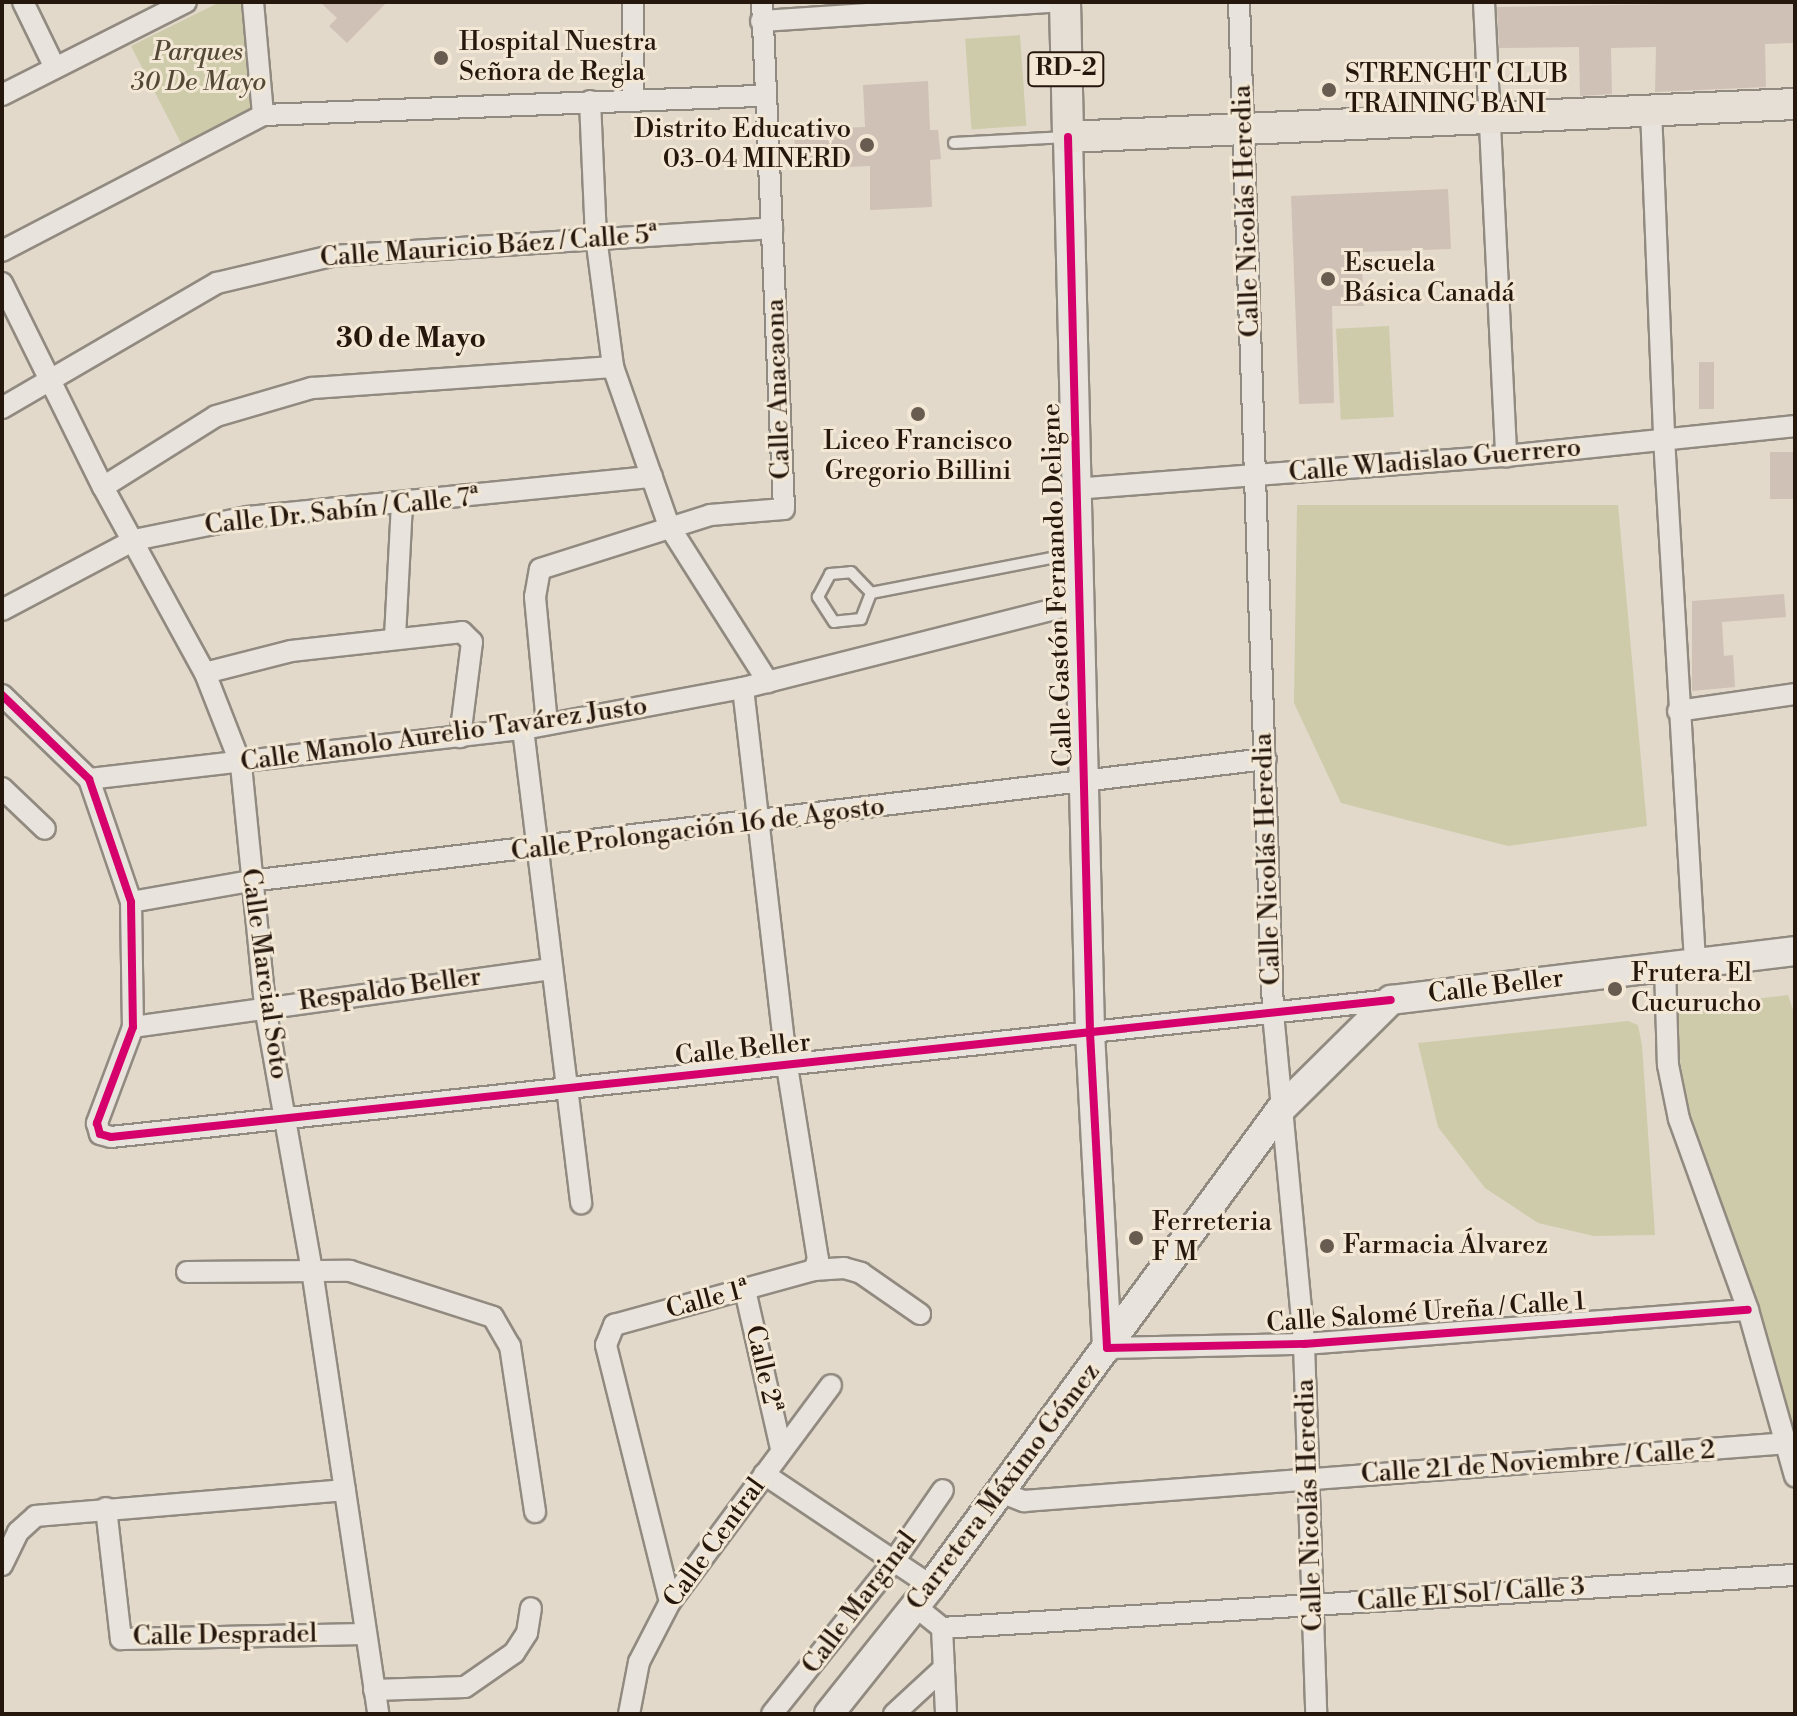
<!DOCTYPE html>
<meta charset="utf-8">
<style>
body{margin:0}
#map{position:relative;width:1797px;height:1716px;overflow:hidden;background:#e2d9ca;font-family:"Libre Bodoni",serif}
div>[style]{position:absolute}
[style*='--x']{left:calc(var(--x)*1px);top:calc(var(--y)*1px);width:calc(var(--w)*1px);rotate:calc(var(--a)*1deg)}
.green>*{inset:0;background:#cdcbaa;transform-origin:0 0}
.building>*{inset:0;background:#cfc1b5;transform-origin:0 0}
.roads{filter:drop-shadow(2px 0 #918a80) drop-shadow(-2px 0 #918a80) drop-shadow(0 2px #918a80) drop-shadow(0 -2px #918a80)}
.lane>*{height:10px;margin:-5px;padding:0 5px;transform-origin:5px;border-radius:5px;background:#e8e3dc}
.street>*{height:20px;margin:-10px;padding:0 10px;transform-origin:10px;border-radius:10px;background:#e8e3dc}
.secondary>*{height:28px;margin:-14px;padding:0 14px;transform-origin:14px;border-radius:14px;background:#e8e3dc}
.primary>*{height:30px;margin:-15px;padding:0 15px;transform-origin:15px;border-radius:15px;background:#e5dfd6}
.cycleway>*{height:8px;margin:-4px;padding:0 4px;transform-origin:4px;border-radius:4px;background:#d6006c}
.dots>*{width:22px;height:22px;translate:-50% -50%;box-sizing:border-box;border:4px solid #f3e8d5;border-radius:50%}
span{translate:-50% -50%;white-space:nowrap;text-align:center;line-height:1.15;-webkit-text-stroke:6px #f3e8d5;paint-order:stroke}
.shield-label span{padding:2px 6px;background:#f3e8d5;border:2px solid;border-radius:6px;-webkit-text-stroke-width:0}
.shield-label{font-size:24px;color:#26170d;font-weight:700}
.poi-label{font-size:26px;color:#26170d}
.left{translate:0 -50%;text-align:left}
.right{translate:-100% -50%;text-align:right}
.park-label{font-size:26px;color:#534934;font-style:italic}
.street-label{font-size:26px;color:#26170d}
.neighbourhood-label{font-size:28px;color:#26170d;font-weight:700}
.frame{position:absolute;inset:0;border:4px solid #26170d;pointer-events:none}
</style>
<div id="map">
<div class="green">
<i style="clip-path:polygon(220px 2px,242px 2px,253px 114px,182px 145px,131px 46px)"></i>
<i style="left:1020px;top:35px;width:91px;height:55px;rotate:86deg"></i>
<i style="left:1389px;top:326px;width:91px;height:53px;rotate:87deg"></i>
<i style="clip-path:polygon(1297px 505px,1618px 505px,1647px 826px,1508px 846px,1341px 803px,1294px 703px)"></i>
<i style="clip-path:polygon(1788px 995px,1795px 1016px,1795px 1428px,1692px 1133px,1672px 1009px)"></i>
<i style="clip-path:polygon(1628px 1021px,1638px 1025px,1642px 1045px,1655px 1235px,1594px 1236px,1538px 1223px,1485px 1188px,1438px 1127px,1418px 1043px)"></i>
</div>
<div class="building">
<i style="clip-path:polygon(320px 2px,387px 2px,347px 43px,329px 26px,337px 18px)"></i>
<i style="clip-path:polygon(1794px 2px,1794px 43px,1765px 44px,1766px 87px,1655px 92px,1656px 47px,1611px 48px,1612px 94px,1580px 96px,1579px 47px,1499px 48px,1497px 7px)"></i>
<i style="clip-path:polygon(928px 81px,930px 130px,938px 130px,941px 159px,930px 160px,932px 207px,870px 210px,870px 166px,796px 169px,794px 130px,865px 127px,863px 85px)"></i>
<i style="clip-path:polygon(1448px 189px,1451px 249px,1361px 252px,1364px 306px,1332px 306px,1334px 403px,1299px 404px,1291px 196px)"></i>
<i style="left:1699px;top:362px;width:15px;height:47px"></i>
<i style="left:1770px;top:452px;width:25px;height:47px"></i>
<i style="clip-path:polygon(1784px 594px,1786px 617px,1722px 622px,1724px 656px,1733px 655px,1735px 687px,1692px 691px,1692px 601px)"></i>
</div>
<div class="roads">
<div class="lane">
<i style="--x:954;--y:143;--w:112;--a:-3.1"></i>
<i style="--x:851;--y:572;--w:29;--a:46"></i>
<i style="--x:871;--y:593;--w:28;--a:111"></i>
<i style="--x:861;--y:619;--w:27;--a:174"></i>
<i style="--x:834;--y:622;--w:30;--a:-123"></i>
<i style="--x:818;--y:597;--w:26;--a:-62"></i>
<i style="--x:830;--y:574;--w:21;--a:-5"></i>
<i style="--x:871;--y:593;--w:209;--a:-11"></i>
</div>
<div class="street">
<i style="--x:23;--y:2;--w:73;--a:64.1"></i>
<i style="--x:253;--y:2;--w:113;--a:84.9"></i>
<i style="--x:633;--y:2;--w:95;--a:90"></i>
<i style="--x:1239;--y:2;--w:1012;--a:88.07"></i>
<i style="--x:1273;--y:1013;--w:332;--a:84.6"></i>
<i style="--x:1304;--y:1344;--w:370;--a:88.1"></i>
<i style="--x:1484;--y:2;--w:455;--a:87.2"></i>
<i style="--x:761;--y:21;--w:289;--a:-3.8"></i>
<i style="--x:2;--y:95;--w:206;--a:-26.8"></i>
<i style="--x:590;--y:101;--w:136;--a:87.5"></i>
<i style="--x:596;--y:237;--w:131;--a:82.5"></i>
<i style="--x:613;--y:367;--w:169;--a:70.6"></i>
<i style="--x:669;--y:526;--w:185;--a:57.6"></i>
<i style="--x:1651;--y:110;--w:328;--a:87.7"></i>
<i style="--x:1664;--y:438;--w:525;--a:86.61"></i>
<i style="--x:2;--y:251;--w:294;--a:-27.5"></i>
<i style="--x:263;--y:115;--w:499;--a:-2.2"></i>
<i style="--x:2;--y:283;--w:228;--a:63.7"></i>
<i style="--x:103;--y:487;--w:212;--a:61.3"></i>
<i style="--x:205;--y:673;--w:99;--a:68.6"></i>
<i style="--x:241;--y:765;--w:243;--a:84.3"></i>
<i style="--x:265;--y:1007;--w:267;--a:79.9"></i>
<i style="--x:312;--y:1270;--w:449;--a:81.5"></i>
<i style="--x:2;--y:408;--w:249;--a:-30.2"></i>
<i style="--x:217;--y:283;--w:117;--a:-13.3"></i>
<i style="--x:331;--y:256;--w:442;--a:-3.6"></i>
<i style="--x:103;--y:487;--w:133;--a:-32.1"></i>
<i style="--x:216;--y:416;--w:100;--a:-16.3"></i>
<i style="--x:312;--y:388;--w:302;--a:-4"></i>
<i style="--x:1074;--y:489;--w:433;--a:-4.4"></i>
<i style="--x:1506;--y:456;--w:291;--a:-5.9"></i>
<i style="--x:2;--y:610;--w:149;--a:-27.9"></i>
<i style="--x:134;--y:540;--w:116;--a:-11.4"></i>
<i style="--x:248;--y:517;--w:406;--a:-5.7"></i>
<i style="--x:395;--y:637;--w:132;--a:-87"></i>
<i style="--x:205;--y:673;--w:89;--a:-14.3"></i>
<i style="--x:291;--y:651;--w:172;--a:-6.3"></i>
<i style="--x:462;--y:632;--w:14;--a:45"></i>
<i style="--x:472;--y:642;--w:96;--a:97.2"></i>
<i style="--x:743;--y:688;--w:381;--a:83.4"></i>
<i style="--x:787;--y:1066;--w:195;--a:80.9"></i>
<i style="--x:818;--y:1259;--w:12;--a:110"></i>
<i style="--x:2;--y:695;--w:121;--a:44"></i>
<i style="--x:89;--y:779;--w:130;--a:71.1"></i>
<i style="--x:131;--y:902;--w:125;--a:89.1"></i>
<i style="--x:133;--y:1027;--w:103;--a:110.6"></i>
<i style="--x:97;--y:1123;--w:11;--a:75"></i>
<i style="--x:100;--y:1134;--w:11;--a:15"></i>
<i style="--x:111;--y:1137;--w:1287;--a:-6.11"></i>
<i style="--x:1678;--y:711;--w:118;--a:-8.3"></i>
<i style="--x:547;--y:724;--w:128;--a:-95.4"></i>
<i style="--x:535;--y:597;--w:28;--a:-80"></i>
<i style="--x:540;--y:569;--w:178;--a:-17.6"></i>
<i style="--x:710;--y:515;--w:74;--a:-4.6"></i>
<i style="--x:784;--y:509;--w:507;--a:-92.48"></i>
<i style="--x:523;--y:729;--w:478;--a:83"></i>
<i style="--x:89;--y:779;--w:437;--a:-6.6"></i>
<i style="--x:523;--y:729;--w:224;--a:-10.6"></i>
<i style="--x:743;--y:688;--w:343;--a:-14.2"></i>
<i style="--x:2;--y:788;--w:59;--a:43.6"></i>
<i style="--x:131;--y:902;--w:121;--a:-10"></i>
<i style="--x:250;--y:881;--w:1023;--a:-6.85"></i>
<i style="--x:1665;--y:966;--w:99;--a:88.3"></i>
<i style="--x:1668;--y:1065;--w:55;--a:78.5"></i>
<i style="--x:1679;--y:1119;--w:203;--a:70.1"></i>
<i style="--x:1748;--y:1310;--w:173;--a:74.2"></i>
<i style="--x:133;--y:1027;--w:423;--a:-7.9"></i>
<i style="--x:187;--y:1272;--w:163;--a:-0.4"></i>
<i style="--x:350;--y:1271;--w:150;--a:17.8"></i>
<i style="--x:493;--y:1317;--w:34;--a:60"></i>
<i style="--x:510;--y:1346;--w:168;--a:81.4"></i>
<i style="--x:745;--y:1290;--w:162;--a:77.2"></i>
<i style="--x:1107;--y:1348;--w:197;--a:-1.2"></i>
<i style="--x:1304;--y:1344;--w:445;--a:-4.4"></i>
<i style="--x:764;--y:1474;--w:201;--a:33.8"></i>
<i style="--x:1000;--y:1492;--w:26;--a:21"></i>
<i style="--x:1024;--y:1501;--w:767;--a:-4.34"></i>
<i style="--x:106;--y:1508;--w:132;--a:83.5"></i>
<i style="--x:121;--y:1639;--w:245;--a:-1.2"></i>
<i style="--x:2;--y:1565;--w:37;--a:-64"></i>
<i style="--x:18;--y:1532;--w:24;--a:-42"></i>
<i style="--x:36;--y:1516;--w:310;--a:-4.8"></i>
<i style="--x:670;--y:1602;--w:265;--a:-104"></i>
<i style="--x:606;--y:1345;--w:22;--a:-68"></i>
<i style="--x:614;--y:1325;--w:207;--a:-15.4"></i>
<i style="--x:814;--y:1270;--w:30;--a:-4"></i>
<i style="--x:844;--y:1268;--w:18;--a:16"></i>
<i style="--x:861;--y:1273;--w:72;--a:34.8"></i>
<i style="--x:915;--y:1606;--w:35;--a:39"></i>
<i style="--x:942;--y:1628;--w:855;--a:-3.56"></i>
<i style="--x:942;--y:1628;--w:86;--a:87.3"></i>
<i style="--x:374;--y:1690;--w:91;--a:-1.9"></i>
<i style="--x:465;--y:1687;--w:60;--a:-34.8"></i>
<i style="--x:514;--y:1653;--w:24;--a:-57"></i>
<i style="--x:527;--y:1633;--w:25;--a:-81"></i>
<i style="--x:629;--y:1714;--w:53;--a:-79.1"></i>
<i style="--x:639;--y:1662;--w:68;--a:-62.7"></i>
<i style="--x:670;--y:1602;--w:270;--a:-53.4"></i>
<i style="--x:772;--y:1714;--w:196;--a:-51.4"></i>
<i style="--x:894;--y:1561;--w:86;--a:-55.4"></i>
<i style="--x:894;--y:1714;--w:68;--a:-42.6"></i>
</div>
<div class="secondary">
<i style="--x:1068;--y:137;--w:896;--a:88.59"></i>
<i style="--x:1090;--y:1033;--w:315;--a:86.9"></i>
<i style="--x:829;--y:1714;--w:164;--a:-51.4"></i>
<i style="--x:931;--y:1586;--w:592;--a:-53.73"></i>
<i style="--x:1281;--y:1109;--w:155;--a:-44.7"></i>
<i style="--x:1391;--y:1000;--w:407;--a:-6.9"></i>
</div>
<div class="primary">
<i style="--x:1065;--y:2;--w:135;--a:88.7"></i>
<i style="--x:1068;--y:137;--w:728;--a:-2.6"></i>
</div>
</div>
<div class="cycleway">
<i style="--x:1068;--y:137;--w:896;--a:88.59"></i>
<i style="--x:1090;--y:1033;--w:315;--a:86.9"></i>
<i style="--x:1107;--y:1348;--w:197;--a:-1.2"></i>
<i style="--x:1304;--y:1344;--w:445;--a:-4.4"></i>
<i style="--x:2;--y:695;--w:121;--a:44"></i>
<i style="--x:89;--y:779;--w:130;--a:71.1"></i>
<i style="--x:131;--y:902;--w:125;--a:89.1"></i>
<i style="--x:133;--y:1027;--w:103;--a:110.6"></i>
<i style="--x:97;--y:1123;--w:11;--a:75"></i>
<i style="--x:100;--y:1134;--w:11;--a:15"></i>
<i style="--x:111;--y:1137;--w:1287;--a:-6.11"></i>
</div>
<div class="dots">
<i style="left:441px;top:58px;background:#685b4f"></i>
<i style="left:1329px;top:90px;background:#685b4f"></i>
<i style="left:867px;top:145px;background:#685b4f"></i>
<i style="left:1328px;top:279px;background:#685b4f"></i>
<i style="left:918px;top:414px;background:#685b4f"></i>
<i style="left:1615px;top:989px;background:#685b4f"></i>
<i style="left:1136px;top:1238px;background:#685b4f"></i>
<i style="left:1327px;top:1246px;background:#685b4f"></i>
</div>
<div class="shield-label">
<span style="left:1066px;top:69px">RD-2</span>
</div>
<div class="poi-label">
<span class="left" style="left:459px;top:58px">Hospital Nuestra<br>Señora de Regla</span>
<span class="left" style="left:1345px;top:90px">STRENGHT CLUB<br>TRAINING BANI</span>
<span class="right" style="left:851px;top:145px">Distrito Educativo<br>03-04 MINERD</span>
<span class="left" style="left:1344px;top:279px">Escuela<br>Básica Canadá</span>
<span style="left:918px;top:457px">Liceo Francisco<br>Gregorio Billini</span>
<span class="left" style="left:1631px;top:989px">Frutera El<br>Cucurucho</span>
<span class="left" style="left:1152px;top:1238px">Ferreteria<br>F M</span>
<span class="left" style="left:1343px;top:1246px">Farmacia Álvarez</span>
</div>
<div class="park-label">
<span style="left:198px;top:68px">Parques<br>30 De Mayo</span>
</div>
<div class="street-label">
<span style="left:1247px;top:211px;rotate:-92deg">Calle Nicolás Heredia</span>
<span style="left:489px;top:247px;rotate:-4deg">Calle Mauricio Báez / Calle 5ª</span>
<span style="left:779px;top:389px;rotate:-92deg">Calle Anacaona</span>
<span style="left:1435px;top:461px;rotate:-5deg">Calle Wladislao Guerrero</span>
<span style="left:342px;top:512px;rotate:-6deg">Calle Dr. Sabín / Calle 7ª</span>
<span style="left:1058px;top:585px;rotate:-92deg">Calle Gastón Fernando Deligne</span>
<span style="left:444px;top:735px;rotate:-8deg">Calle Manolo Aurelio Tavárez Justo</span>
<span style="left:698px;top:830px;rotate:-7deg">Calle Prolongación 16 de Agosto</span>
<span style="left:1268px;top:859px;rotate:-92deg">Calle Nicolás Heredia</span>
<span style="left:264px;top:974px;rotate:82deg">Calle Marcial Soto</span>
<span style="left:1496px;top:987px;rotate:-7deg">Calle Beller</span>
<span style="left:390px;top:990px;rotate:-8deg">Respaldo Beller</span>
<span style="left:743px;top:1050px;rotate:-6deg">Calle Beller</span>
<span style="left:708px;top:1300px;rotate:-15deg">Calle 1ª</span>
<span style="left:1426px;top:1313px;rotate:-4deg">Calle Salomé Ureña / Calle 1</span>
<span style="left:763px;top:1369px;rotate:77deg">Calle 2ª</span>
<span style="left:1538px;top:1463px;rotate:-4deg">Calle 21 de Noviembre / Calle 2</span>
<span style="left:1004px;top:1487px;rotate:-53deg">Carretera Máximo Gómez</span>
<span style="left:1310px;top:1505px;rotate:-92deg">Calle Nicolás Heredia</span>
<span style="left:715px;top:1543px;rotate:-54deg">Calle Central</span>
<span style="left:1471px;top:1595px;rotate:-4deg">Calle El Sol / Calle 3</span>
<span style="left:860px;top:1603px;rotate:-53deg">Calle Marginal</span>
<span style="left:225px;top:1636px;rotate:-1deg">Calle Despradel</span>
</div>
<div class="neighbourhood-label">
<span style="left:411px;top:339px">30 de Mayo</span>
</div>
<div class="frame"></div>
</div>
